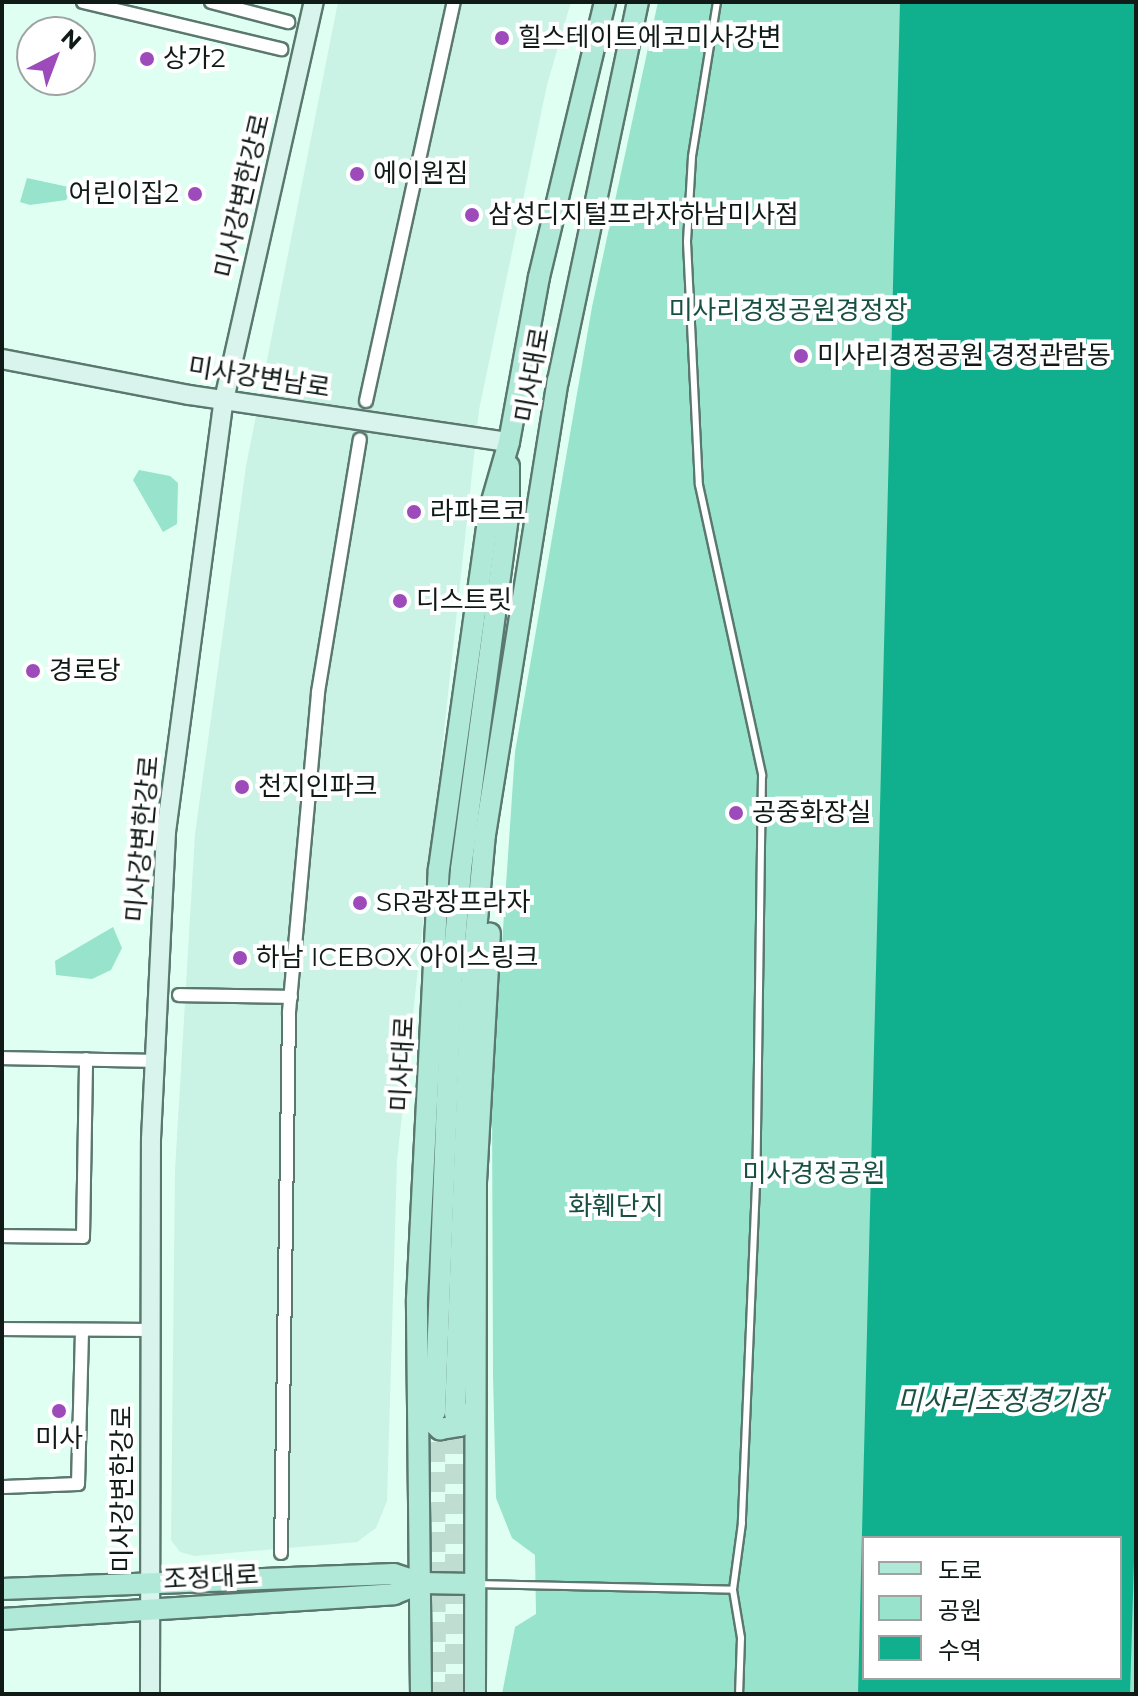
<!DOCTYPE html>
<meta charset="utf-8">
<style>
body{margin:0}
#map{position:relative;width:1138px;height:1696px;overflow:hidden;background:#dffff3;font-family:Montserrat,"Noto Sans KR",sans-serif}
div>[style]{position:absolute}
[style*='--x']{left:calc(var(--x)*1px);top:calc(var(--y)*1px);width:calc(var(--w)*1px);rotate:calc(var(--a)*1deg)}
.built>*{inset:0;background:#caf3e5}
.green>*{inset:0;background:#97e3cb}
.water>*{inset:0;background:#10b08f}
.primary-tunnel>*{height:20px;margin-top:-10px;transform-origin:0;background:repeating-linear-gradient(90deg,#c0ddd2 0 20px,transparent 0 30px)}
.roads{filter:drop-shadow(2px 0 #5b786f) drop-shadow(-2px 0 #5b786f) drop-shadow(0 2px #5b786f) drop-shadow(0 -2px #5b786f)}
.lane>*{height:6px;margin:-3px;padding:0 3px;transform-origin:3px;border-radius:3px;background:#fff}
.street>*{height:12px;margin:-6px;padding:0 6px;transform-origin:6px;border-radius:6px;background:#fff}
.secondary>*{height:18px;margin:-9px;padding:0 9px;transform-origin:9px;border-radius:9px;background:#d8f4ec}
.primary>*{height:20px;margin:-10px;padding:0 10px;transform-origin:10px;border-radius:10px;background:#b1e9d9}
.dots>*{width:22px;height:22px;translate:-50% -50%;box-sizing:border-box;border:4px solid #fff;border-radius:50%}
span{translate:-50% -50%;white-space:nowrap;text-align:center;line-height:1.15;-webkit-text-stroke:8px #fff;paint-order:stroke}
.poi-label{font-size:26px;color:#101b18}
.left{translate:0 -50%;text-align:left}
.right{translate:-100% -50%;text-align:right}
.street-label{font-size:26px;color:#101b18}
.park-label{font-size:26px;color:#185041}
.water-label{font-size:28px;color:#1b5244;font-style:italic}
.frame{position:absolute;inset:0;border:4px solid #101b18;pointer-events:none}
.legend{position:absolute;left:862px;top:1536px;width:260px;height:144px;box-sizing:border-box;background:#fff;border:2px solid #9fa4a3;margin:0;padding:10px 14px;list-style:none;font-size:24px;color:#101b18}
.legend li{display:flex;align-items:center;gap:16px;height:40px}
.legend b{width:40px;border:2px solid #9fa4a3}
.north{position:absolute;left:16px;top:16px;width:80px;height:80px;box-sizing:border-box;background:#fff;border:2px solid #9fa4a3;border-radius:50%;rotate:42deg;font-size:22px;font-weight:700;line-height:32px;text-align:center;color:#101b18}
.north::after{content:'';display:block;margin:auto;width:28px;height:36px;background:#9d4bba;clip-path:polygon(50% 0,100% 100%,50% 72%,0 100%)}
</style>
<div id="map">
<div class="built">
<i style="clip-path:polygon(338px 2px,571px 2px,547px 85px,479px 410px,397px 1161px,387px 1501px,376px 1528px,357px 1542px,195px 1556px,180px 1552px,171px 1540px,175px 1170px,195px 834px,246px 466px)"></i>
</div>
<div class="green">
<i style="clip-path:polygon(evenodd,658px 2px,1136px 2px,1136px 1694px,502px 1694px,515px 1627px,536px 1614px,535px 1555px,512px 1538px,496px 1498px,493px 1376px,492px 1092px,515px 752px,592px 307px,658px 2px,864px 1538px,1120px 1538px,1120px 1678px,864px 1678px,864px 1538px)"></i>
<i style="clip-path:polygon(27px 178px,73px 188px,66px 200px,30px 205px,20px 202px)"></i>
<i style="clip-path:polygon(139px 470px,170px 476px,178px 483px,177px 524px,163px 532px,133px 480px)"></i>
<i style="clip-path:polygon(113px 927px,122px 948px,111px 970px,92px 979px,56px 975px,55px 961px)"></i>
</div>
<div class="water">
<i style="clip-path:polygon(evenodd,900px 2px,1136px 2px,1136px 1496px,1130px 1694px,858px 1694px,900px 2px,864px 1538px,1120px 1538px,1120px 1678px,864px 1678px,864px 1538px)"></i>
</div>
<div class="primary-tunnel">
<i style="--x:435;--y:1412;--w:282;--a:89.8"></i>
<i style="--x:455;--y:1694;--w:280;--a:-90"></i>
</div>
<div class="roads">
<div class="lane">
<i style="--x:717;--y:2;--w:157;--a:99.2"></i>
<i style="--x:692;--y:157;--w:85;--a:93.4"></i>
<i style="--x:687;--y:242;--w:243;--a:87.2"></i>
<i style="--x:699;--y:485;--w:297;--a:77.7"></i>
<i style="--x:762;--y:775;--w:409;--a:90.8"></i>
<i style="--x:756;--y:1184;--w:339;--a:92.4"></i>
<i style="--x:742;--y:1523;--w:68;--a:97.7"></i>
<i style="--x:733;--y:1590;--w:49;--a:80.5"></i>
<i style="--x:741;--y:1638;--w:56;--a:92"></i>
<i style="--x:478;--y:1584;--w:255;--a:1.3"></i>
</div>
<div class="street">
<i style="--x:83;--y:2;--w:204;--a:13.4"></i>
<i style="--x:211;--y:2;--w:80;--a:14.6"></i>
<i style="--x:366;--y:401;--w:409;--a:-77.6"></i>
<i style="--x:179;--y:995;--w:112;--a:1"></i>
<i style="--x:2;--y:1058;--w:152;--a:1.1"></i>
<i style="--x:2;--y:1236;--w:81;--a:0.7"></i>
<i style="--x:83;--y:1237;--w:178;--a:-89"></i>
<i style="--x:2;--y:1329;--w:147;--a:0.4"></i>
<i style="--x:2;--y:1487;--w:76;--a:-2.3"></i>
<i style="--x:78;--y:1484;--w:154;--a:-88.5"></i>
<i style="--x:281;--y:1553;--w:541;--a:-89.15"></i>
<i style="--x:289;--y:1012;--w:321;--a:-84.8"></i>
<i style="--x:318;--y:692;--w:256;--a:-80.6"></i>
</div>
<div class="secondary">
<i style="--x:2;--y:359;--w:190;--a:10.9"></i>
<i style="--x:189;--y:395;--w:323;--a:8.4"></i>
<i style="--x:150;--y:1694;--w:555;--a:-89.9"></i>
<i style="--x:151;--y:1139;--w:307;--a:-87.2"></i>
<i style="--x:166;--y:832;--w:436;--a:-82.4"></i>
<i style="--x:224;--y:400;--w:408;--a:-77.3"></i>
</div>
<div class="primary">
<i style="--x:420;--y:1410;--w:28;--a:44"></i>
<i style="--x:440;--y:1429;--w:20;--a:-9"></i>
<i style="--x:460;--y:1426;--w:18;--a:-52"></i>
<i style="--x:435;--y:1412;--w:423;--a:-87.8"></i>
<i style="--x:451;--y:989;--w:120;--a:-85.2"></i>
<i style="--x:461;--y:869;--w:361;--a:-82.4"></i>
<i style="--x:509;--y:511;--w:45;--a:-90"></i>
<i style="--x:455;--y:1414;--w:429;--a:-87.9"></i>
<i style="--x:471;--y:985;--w:151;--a:-84.7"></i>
<i style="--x:485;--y:835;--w:460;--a:-80.9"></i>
<i style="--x:558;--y:381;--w:387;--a:-78.1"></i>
<i style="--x:2;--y:1589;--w:392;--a:-2.2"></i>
<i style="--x:394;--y:1574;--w:28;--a:18"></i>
<i style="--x:421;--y:1583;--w:53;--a:1.1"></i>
<i style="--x:2;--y:1619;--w:393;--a:-3.6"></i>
<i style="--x:394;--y:1594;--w:29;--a:-22"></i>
<i style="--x:421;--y:1694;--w:395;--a:-90.6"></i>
<i style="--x:417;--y:1299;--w:431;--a:-87.1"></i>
<i style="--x:439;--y:869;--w:365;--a:-82"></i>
<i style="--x:490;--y:508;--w:69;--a:-73.9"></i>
<i style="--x:509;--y:442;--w:168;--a:-79.7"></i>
<i style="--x:539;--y:277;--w:283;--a:-76.5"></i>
<i style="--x:475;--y:1694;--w:512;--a:-89.89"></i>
<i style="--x:476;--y:1182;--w:249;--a:-86.8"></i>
</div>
</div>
<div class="dots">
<i style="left:502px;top:38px;background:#9d4bba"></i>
<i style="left:147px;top:59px;background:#9d4bba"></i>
<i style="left:357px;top:174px;background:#9d4bba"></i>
<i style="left:195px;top:194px;background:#9d4bba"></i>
<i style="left:472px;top:215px;background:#9d4bba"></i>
<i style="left:801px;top:356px;background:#9d4bba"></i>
<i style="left:414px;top:512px;background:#9d4bba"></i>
<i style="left:400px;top:601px;background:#9d4bba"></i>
<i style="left:33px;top:671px;background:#9d4bba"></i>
<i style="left:242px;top:787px;background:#9d4bba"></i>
<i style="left:736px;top:813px;background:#9d4bba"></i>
<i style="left:360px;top:903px;background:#9d4bba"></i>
<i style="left:240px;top:958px;background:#9d4bba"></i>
<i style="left:59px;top:1411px;background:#9d4bba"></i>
</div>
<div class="poi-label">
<span class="left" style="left:518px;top:38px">힐스테이트에코미사강변</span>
<span class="left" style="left:163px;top:59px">상가2</span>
<span class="left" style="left:373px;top:174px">에이원짐</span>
<span class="right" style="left:179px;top:194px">어린이집2</span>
<span class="left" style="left:488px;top:215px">삼성디지털프라자하남미사점</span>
<span class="left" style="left:817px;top:356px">미사리경정공원 경정관람동</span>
<span class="left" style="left:430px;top:512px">라파르코</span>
<span class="left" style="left:416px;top:601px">디스트릿</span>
<span class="left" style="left:49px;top:671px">경로당</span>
<span class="left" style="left:258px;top:787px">천지인파크</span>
<span class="left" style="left:752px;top:813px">공중화장실</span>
<span class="left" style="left:376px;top:903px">SR광장프라자</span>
<span class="left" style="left:256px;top:958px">하남 ICEBOX 아이스링크</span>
<span style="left:59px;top:1439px">미사</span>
</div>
<div class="street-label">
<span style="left:243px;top:196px;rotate:-77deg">미사강변한강로</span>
<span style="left:533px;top:375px;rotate:-80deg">미사대로</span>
<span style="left:259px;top:378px;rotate:9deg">미사강변남로</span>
<span style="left:143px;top:839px;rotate:-85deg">미사강변한강로</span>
<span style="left:403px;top:1064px;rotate:-87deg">미사대로</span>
<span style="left:123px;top:1489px;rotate:-90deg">미사강변한강로</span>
<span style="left:211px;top:1578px;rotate:-3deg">조정대로</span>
</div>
<div class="park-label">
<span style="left:788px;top:311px">미사리경정공원경정장</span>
<span style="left:814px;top:1174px">미사경정공원</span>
<span style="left:616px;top:1207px">화훼단지</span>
</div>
<div class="water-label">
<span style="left:1000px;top:1400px">미사리조정경기장</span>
</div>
<div class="frame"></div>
<ul class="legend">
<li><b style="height:10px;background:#b1e9d9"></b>도로</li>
<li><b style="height:22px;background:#97e3cb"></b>공원</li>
<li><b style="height:22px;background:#10b08f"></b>수역</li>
</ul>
<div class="north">N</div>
</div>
